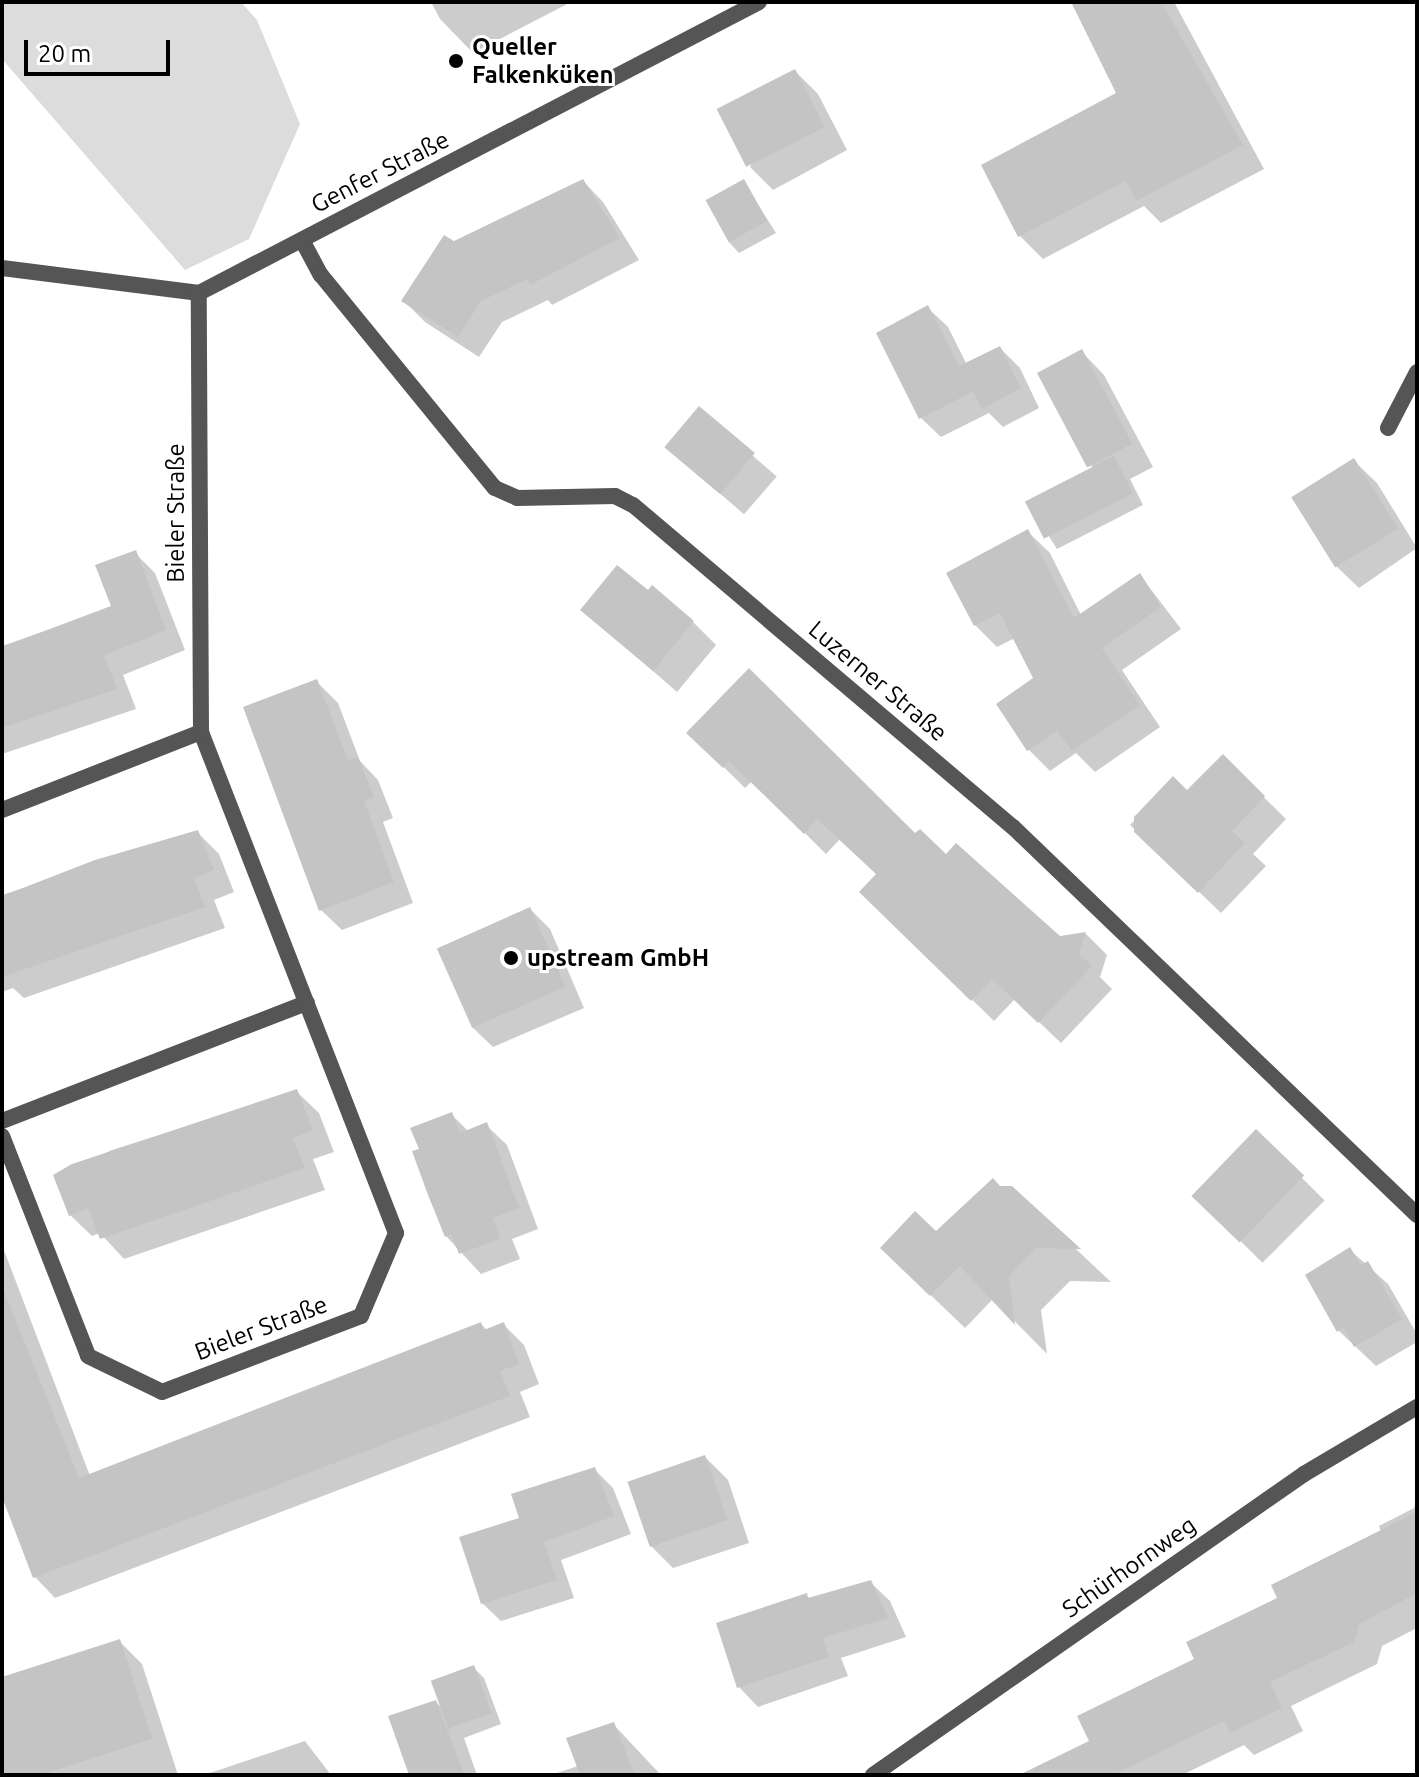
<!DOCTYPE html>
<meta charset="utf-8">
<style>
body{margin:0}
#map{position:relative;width:1419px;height:1777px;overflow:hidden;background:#fff;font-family:Ubuntu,sans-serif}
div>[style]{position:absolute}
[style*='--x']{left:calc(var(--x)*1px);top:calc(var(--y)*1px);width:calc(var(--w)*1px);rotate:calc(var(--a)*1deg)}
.green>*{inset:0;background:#dcdcdc}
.shadow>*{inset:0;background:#0003;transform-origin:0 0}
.building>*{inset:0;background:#c4c4c4;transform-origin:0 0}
.service>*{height:16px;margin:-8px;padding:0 8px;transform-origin:8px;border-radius:8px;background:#555}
.minor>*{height:16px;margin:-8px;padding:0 8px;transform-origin:8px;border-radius:8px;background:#555}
.dots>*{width:22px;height:22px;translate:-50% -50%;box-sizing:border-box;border:4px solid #fff;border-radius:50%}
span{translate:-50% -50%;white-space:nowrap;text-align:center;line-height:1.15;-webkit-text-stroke:6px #fff;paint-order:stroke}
.poi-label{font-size:24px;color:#000;font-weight:700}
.left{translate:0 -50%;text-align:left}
.street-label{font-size:24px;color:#000}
.frame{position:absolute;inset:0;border:4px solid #000;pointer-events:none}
.scale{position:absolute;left:24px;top:40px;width:146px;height:36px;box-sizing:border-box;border:4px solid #000;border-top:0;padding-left:10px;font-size:24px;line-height:28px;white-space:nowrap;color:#000;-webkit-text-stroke:6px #fff;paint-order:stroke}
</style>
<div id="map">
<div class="green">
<i style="clip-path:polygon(2px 2px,241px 2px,257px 20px,300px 124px,249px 239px,185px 270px,2px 59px)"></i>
</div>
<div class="shadow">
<i style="clip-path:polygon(431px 2px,571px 2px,473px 53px,440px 19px)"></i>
<i style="clip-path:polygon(1072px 2px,1174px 2px,1264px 169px,1161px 223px,1144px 206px,1043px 259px,1020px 236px,1119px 94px)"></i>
<i style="clip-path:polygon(795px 71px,818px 94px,847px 150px,773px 190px,750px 167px)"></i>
<i style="clip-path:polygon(583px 181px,603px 202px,639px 260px,552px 305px,548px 300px,502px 322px,479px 357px,425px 322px,404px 301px,452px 243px)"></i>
<i style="clip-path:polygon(743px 181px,776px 233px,739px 253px,728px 241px)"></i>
<i style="clip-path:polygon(928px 308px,948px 327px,967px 365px,1000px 348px,1020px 368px,1039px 408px,1003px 427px,989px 413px,941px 437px,921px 418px)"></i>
<i style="clip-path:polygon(1082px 352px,1104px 375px,1153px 467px,1130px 479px,1143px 505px,1057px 549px,1028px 503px,1092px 470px)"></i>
<i style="left:699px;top:409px;width:103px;height:50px;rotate:41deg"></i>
<i style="clip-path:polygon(1354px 461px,1377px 483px,1417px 548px,1359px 588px,1336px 566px)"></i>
<i style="clip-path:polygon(1028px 532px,1050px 553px,1081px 615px,1140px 575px,1181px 629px,1122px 670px,1160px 727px,1095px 772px,1076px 753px,1050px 771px,1029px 750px,999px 705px,1036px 678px,1015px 638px,997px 647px,975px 625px)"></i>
<i style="clip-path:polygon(135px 553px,155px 573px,185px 650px,123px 675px,136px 709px,2px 754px,2px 646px,114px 607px)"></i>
<i style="clip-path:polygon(583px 610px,693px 622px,716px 645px,677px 692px)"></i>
<i style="clip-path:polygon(317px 682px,338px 703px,360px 761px,378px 780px,393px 818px,383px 822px,413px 903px,342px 930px,321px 910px)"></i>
<i style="clip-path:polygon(689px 733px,915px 836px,1059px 938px,1086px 934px,1107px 955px,1100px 977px,1112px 989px,1061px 1043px,1015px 999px,994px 1021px,862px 892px,878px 875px,840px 839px,826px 854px,752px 781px,745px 788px)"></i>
<i style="clip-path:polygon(1223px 757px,1286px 819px,1253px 854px,1266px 866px,1221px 913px,1130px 825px,1173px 779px,1188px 793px)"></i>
<i style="clip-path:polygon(197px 832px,219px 854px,234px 892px,214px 900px,225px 928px,24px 998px,13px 988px,2px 992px,2px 895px)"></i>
<i style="clip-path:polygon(530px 909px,550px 929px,584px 1008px,493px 1047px,472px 1027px)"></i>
<i style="clip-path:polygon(297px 1092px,319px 1113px,334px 1152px,313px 1159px,325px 1190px,124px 1259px,100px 1233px,92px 1236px,70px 1215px,56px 1176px,112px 1150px)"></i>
<i style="clip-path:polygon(451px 1114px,469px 1132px,486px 1125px,507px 1145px,538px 1229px,512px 1239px,520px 1259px,481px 1274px,446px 1236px,421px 1150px)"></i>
<i style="left:1256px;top:1132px;width:97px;height:88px;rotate:45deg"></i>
<i style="clip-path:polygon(1000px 1188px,1011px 1188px,1111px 1282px,1070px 1281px,1041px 1310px,1047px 1354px,993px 1299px,965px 1328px,916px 1281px,936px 1234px)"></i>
<i style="clip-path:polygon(2px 1245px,90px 1476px,481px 1324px,488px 1331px,503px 1324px,524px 1345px,539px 1384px,520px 1392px,530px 1417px,55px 1598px,35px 1577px,2px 1492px)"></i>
<i style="clip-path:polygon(1350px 1250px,1388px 1284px,1417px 1334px,1417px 1342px,1376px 1366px,1339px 1331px,1307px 1276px)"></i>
<i style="clip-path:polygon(705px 1457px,728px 1480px,749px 1543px,673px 1568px,650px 1545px)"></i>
<i style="clip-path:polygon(595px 1470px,613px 1488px,631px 1534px,561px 1560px,574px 1598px,501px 1621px,482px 1603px,522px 1519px)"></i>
<i style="clip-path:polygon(1417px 1498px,1417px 1628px,1382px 1646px,1377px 1664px,1291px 1706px,1303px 1731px,1254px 1755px,1244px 1745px,1182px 1775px,1024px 1775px,1092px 1742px,1280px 1599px,1381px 1532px,1379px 1526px,1414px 1508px)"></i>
<i style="clip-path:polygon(870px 1582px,890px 1601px,906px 1637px,841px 1658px,848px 1676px,758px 1707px,739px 1687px,806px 1595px,810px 1599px)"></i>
<i style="clip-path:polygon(120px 1642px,142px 1664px,178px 1775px,2px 1775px,2px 1679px)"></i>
<i style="clip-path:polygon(473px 1667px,484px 1678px,501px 1724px,464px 1738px,477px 1775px,412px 1775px,436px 1702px,442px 1708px)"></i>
<i style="clip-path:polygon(613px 1724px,661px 1775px,551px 1775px,578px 1766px)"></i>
<i style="clip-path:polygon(305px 1741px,331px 1775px,204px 1775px)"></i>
</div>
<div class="building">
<i style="clip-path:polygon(1071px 2px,1161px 2px,1243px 145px,1136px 201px,1126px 181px,1018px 237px,981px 165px,1116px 93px)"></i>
<i style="left:795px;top:69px;width:65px;height:88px;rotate:63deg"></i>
<i style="clip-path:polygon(583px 179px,620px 238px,530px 285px,527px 279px,481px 301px,458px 337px,401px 301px,444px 235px,454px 241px)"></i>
<i style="left:744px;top:179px;width:48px;height:44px;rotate:61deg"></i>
<i style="clip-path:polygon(928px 305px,959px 366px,1000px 346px,1021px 388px,982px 409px,967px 382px,972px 392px,919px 419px,876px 333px)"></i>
<i style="left:1082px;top:349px;width:107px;height:51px;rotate:62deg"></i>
<i style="left:699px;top:406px;width:73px;height:54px;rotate:40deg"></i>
<i style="left:1114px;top:456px;width:42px;height:100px;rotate:63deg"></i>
<i style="left:1354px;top:458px;width:83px;height:74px;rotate:58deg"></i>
<i style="clip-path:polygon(1028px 529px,1074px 618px,1140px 573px,1161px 607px,1102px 648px,1140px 705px,1072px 751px,1057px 731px,1027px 751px,996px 704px,1033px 678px,1000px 613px,974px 626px,946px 573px)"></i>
<i style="clip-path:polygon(136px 550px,166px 630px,104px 655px,117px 689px,2px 728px,2px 647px,111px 606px,95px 565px)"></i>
<i style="clip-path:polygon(617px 565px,648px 590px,652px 585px,694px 621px,653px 671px,580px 610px)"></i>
<i style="clip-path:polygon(749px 668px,915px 833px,920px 829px,946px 854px,956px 843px,1060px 936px,1086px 932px,1079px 954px,1092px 966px,1038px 1023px,992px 979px,971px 1001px,859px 892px,876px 874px,817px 819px,804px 834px,729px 761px,723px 768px,686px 733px)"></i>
<i style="clip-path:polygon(317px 679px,348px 760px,358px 757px,374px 797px,364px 801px,394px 882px,319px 911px,243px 707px)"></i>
<i style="clip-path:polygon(1223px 754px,1265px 796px,1232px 831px,1245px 843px,1198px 893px,1134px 832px,1134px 817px,1173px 776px,1187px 790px)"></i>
<i style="clip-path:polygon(198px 830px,214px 870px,194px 878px,205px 907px,2px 977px,2px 896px,95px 860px)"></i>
<i style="left:530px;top:907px;width:87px;height:102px;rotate:66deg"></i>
<i style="clip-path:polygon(297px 1089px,313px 1130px,293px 1138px,305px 1168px,100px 1239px,88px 1208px,69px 1216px,53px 1175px,72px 1164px)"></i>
<i style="clip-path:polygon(452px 1112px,460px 1133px,487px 1122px,519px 1208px,493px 1218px,500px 1239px,459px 1254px,451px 1234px,445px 1237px,428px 1195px,412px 1151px,419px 1149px,410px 1128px)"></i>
<i style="left:1256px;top:1129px;width:67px;height:93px;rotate:44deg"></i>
<i style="clip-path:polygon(993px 1178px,1000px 1186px,1012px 1186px,1081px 1249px,1036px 1248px,1009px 1276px,1015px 1325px,960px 1266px,930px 1296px,880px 1248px,915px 1211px,936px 1231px)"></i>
<i style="clip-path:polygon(1350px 1247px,1361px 1265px,1368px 1261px,1402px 1319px,1354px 1347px,1343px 1327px,1337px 1332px,1305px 1275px)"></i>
<i style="clip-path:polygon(2px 1286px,79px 1478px,481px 1322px,484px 1330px,504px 1322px,519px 1364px,500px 1371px,510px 1396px,33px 1578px,2px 1497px)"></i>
<i style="left:705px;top:1455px;width:69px;height:82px;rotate:71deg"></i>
<i style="clip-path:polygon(595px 1467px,614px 1516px,544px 1542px,557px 1580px,481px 1604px,459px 1537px,519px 1518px,511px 1494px)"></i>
<i style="clip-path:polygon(1417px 1512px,1417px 1593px,1359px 1624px,1354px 1642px,1270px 1682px,1282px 1708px,1230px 1733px,1224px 1721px,1113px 1775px,1019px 1775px,1089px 1741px,1077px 1716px,1194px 1659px,1186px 1642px,1277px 1598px,1271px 1585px)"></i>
<i style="clip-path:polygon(871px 1580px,888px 1618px,823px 1638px,829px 1657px,737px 1688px,716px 1623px,807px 1593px,808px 1598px)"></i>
<i style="clip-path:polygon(120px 1639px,152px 1739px,40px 1775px,2px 1775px,2px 1677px)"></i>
<i style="left:474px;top:1665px;width:51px;height:46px;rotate:70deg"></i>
<i style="clip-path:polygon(436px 1700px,464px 1775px,409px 1775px,388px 1716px)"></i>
<i style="clip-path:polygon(614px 1722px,635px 1775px,580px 1775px,566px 1738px)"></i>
</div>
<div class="service">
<i style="--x:1388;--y:428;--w:63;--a:-62.6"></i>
</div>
<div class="minor">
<i style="--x:302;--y:240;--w:40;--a:62"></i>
<i style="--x:321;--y:275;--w:275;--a:50.8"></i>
<i style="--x:495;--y:488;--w:24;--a:24"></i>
<i style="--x:517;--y:498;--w:98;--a:-1.2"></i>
<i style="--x:615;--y:496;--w:20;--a:27"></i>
<i style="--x:633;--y:505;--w:498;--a:40.3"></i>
<i style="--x:1013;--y:827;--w:560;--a:43.84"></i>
<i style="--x:2;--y:268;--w:199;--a:7.2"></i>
<i style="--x:199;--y:293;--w:631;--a:-27.46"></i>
<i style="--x:2;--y:810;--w:214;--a:-21.4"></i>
<i style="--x:2;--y:1121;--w:327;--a:-21.2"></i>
<i style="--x:2;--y:1136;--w:236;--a:68.6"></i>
<i style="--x:88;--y:1356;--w:82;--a:25.9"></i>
<i style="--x:162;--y:1392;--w:213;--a:-20.9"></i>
<i style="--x:361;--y:1316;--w:90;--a:-67.1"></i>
<i style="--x:396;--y:1233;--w:538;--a:-111.27"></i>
<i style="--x:201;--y:732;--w:439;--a:-90.3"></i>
<i style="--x:873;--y:1775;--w:526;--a:-34.93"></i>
<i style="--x:1304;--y:1474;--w:131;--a:-30.7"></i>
</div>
<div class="dots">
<i style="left:456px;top:61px;background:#000"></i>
<i style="left:511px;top:958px;background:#000"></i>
</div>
<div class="poi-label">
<span class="left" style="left:472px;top:61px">Queller<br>Falkenküken</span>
<span class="left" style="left:527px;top:958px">upstream GmbH</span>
</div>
<div class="street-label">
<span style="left:380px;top:172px;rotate:-27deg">Genfer Straße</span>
<span style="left:176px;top:513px;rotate:-90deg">Bieler Straße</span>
<span style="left:878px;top:681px;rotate:40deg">Luzerner Straße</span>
<span style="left:261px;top:1328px;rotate:-21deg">Bieler Straße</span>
<span style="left:1129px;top:1567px;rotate:-35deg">Schürhornweg</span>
</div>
<div class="frame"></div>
<div class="scale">20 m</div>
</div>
